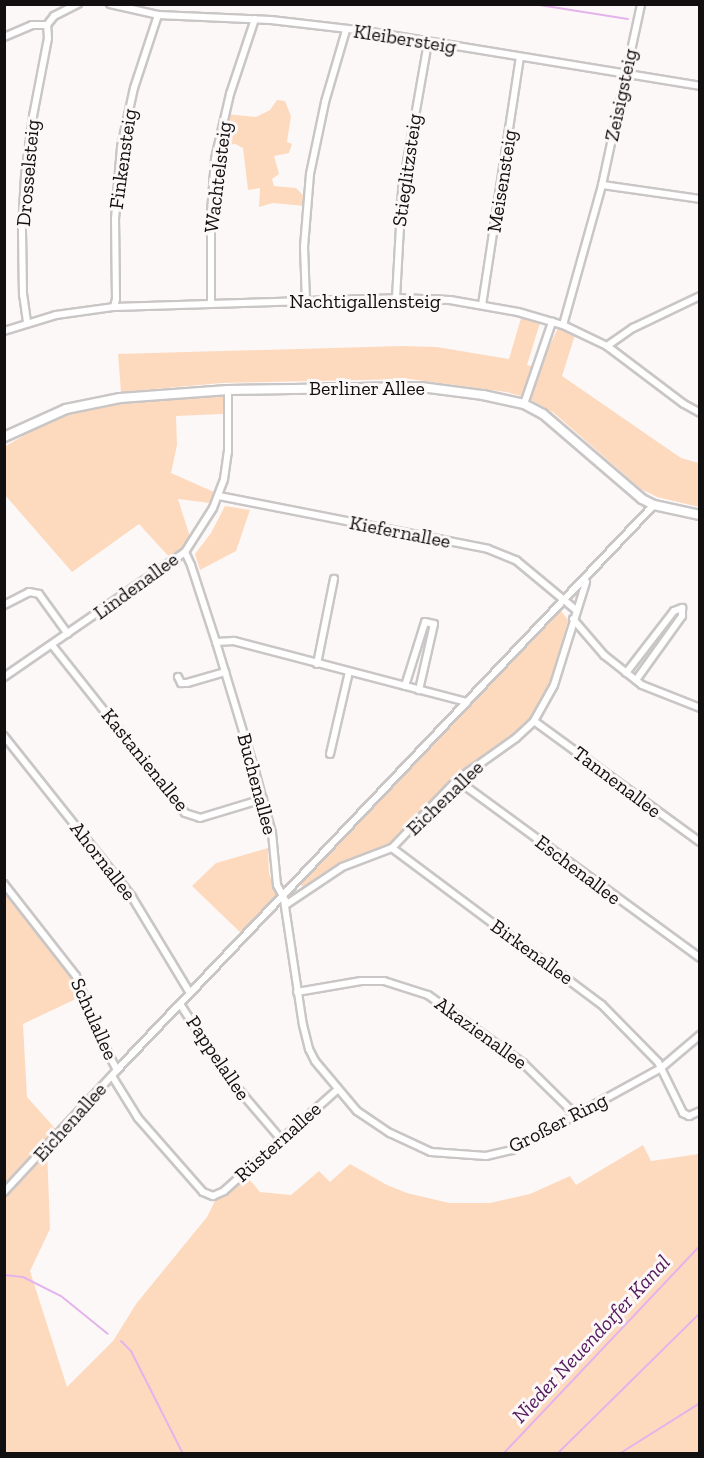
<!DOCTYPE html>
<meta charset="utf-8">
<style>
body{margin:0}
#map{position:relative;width:704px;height:1458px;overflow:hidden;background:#fdf8f8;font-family:"Zilla Slab",serif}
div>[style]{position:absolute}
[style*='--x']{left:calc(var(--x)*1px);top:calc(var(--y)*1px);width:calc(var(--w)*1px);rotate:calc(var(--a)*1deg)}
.green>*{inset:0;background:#fddabe}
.stream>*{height:2px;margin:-1px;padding:0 1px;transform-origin:1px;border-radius:1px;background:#e4b3ec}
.roads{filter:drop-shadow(2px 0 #cac6c6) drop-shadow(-2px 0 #cac6c6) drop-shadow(0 2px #cac6c6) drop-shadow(0 -2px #cac6c6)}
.minor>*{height:6px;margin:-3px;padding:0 3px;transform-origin:3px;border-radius:3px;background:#fff}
.secondary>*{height:8px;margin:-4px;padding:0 4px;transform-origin:4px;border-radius:4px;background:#fff}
span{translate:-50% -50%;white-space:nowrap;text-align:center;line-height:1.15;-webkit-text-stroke:6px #fdf8f8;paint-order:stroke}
.street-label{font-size:20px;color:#110f10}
.water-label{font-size:21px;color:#52195c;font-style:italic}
.frame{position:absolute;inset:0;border:6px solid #110f10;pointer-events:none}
</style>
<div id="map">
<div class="green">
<i style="clip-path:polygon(277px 100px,285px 101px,291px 116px,287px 142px,292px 144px,289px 153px,274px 156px,279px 174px,272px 179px,274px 186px,296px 188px,306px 198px,305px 206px,273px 203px,259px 207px,260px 188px,248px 190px,243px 148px,235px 144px,219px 146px,226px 114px,256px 117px,270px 110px)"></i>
<i style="clip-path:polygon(521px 318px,540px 323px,527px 365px,539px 368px,558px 328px,575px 335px,562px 376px,681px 458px,699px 463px,699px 507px,657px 497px,641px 489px,554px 413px,528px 398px,506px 392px,410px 379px,222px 383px,121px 392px,118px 354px,402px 346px,437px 347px,509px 359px)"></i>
<i style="clip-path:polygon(223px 395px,223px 414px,176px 416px,177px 445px,171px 473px,214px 492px,210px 503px,178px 499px,190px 537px,171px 559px,139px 524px,72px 572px,5px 495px,4px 447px,23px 436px,17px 435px,42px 423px,81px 409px,131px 401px)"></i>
<i style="clip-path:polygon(225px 506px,250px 510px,236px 551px,200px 570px,195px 554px,211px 533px)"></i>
<i style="clip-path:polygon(561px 611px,568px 620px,550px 683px,541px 703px,521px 729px,466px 767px,397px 840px,342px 864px,305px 889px,300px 884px)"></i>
<i style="clip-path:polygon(268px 848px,269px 873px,277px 896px,242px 934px,192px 886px,216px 863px)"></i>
<i style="clip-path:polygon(4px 884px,84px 992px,80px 997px,23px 1024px,27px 1097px,60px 1134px,47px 1148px,50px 1229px,30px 1271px,67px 1387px,113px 1341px,136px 1304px,207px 1217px,218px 1195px,244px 1173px,260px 1192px,291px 1195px,319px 1171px,330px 1182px,350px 1164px,387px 1185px,407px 1193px,449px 1203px,490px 1203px,530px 1194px,570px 1176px,576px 1185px,643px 1145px,651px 1161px,699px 1154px,699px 1453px,5px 1453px)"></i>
</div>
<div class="stream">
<i style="--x:533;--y:4;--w:96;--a:9"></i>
<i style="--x:4;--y:1275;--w:19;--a:6"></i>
<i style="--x:23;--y:1277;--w:42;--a:26.6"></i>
<i style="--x:61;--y:1296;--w:60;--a:39"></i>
<i style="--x:121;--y:1341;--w:14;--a:45"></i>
<i style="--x:131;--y:1351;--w:115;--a:63.2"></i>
<i style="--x:503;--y:1454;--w:286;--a:-46.6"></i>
<i style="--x:557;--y:1454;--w:201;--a:-44.6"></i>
<i style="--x:619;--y:1454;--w:96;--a:-32.2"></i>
</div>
<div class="roads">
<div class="minor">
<i style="--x:110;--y:4;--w:49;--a:12.9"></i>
<i style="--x:158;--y:15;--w:113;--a:2.5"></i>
<i style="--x:271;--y:20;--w:95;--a:6.7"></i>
<i style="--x:365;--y:31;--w:339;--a:9.3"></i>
<i style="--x:4;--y:37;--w:30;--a:-23"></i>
<i style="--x:32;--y:25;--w:15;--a:0"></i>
<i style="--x:47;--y:25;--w:11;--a:-52"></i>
<i style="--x:54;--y:16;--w:27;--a:-27"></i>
<i style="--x:602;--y:185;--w:99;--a:8.1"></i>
<i style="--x:396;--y:298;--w:108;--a:-86.8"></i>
<i style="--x:402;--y:190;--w:149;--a:-80"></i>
<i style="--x:306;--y:301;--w:54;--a:-92.1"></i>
<i style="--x:304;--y:247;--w:73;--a:-85.3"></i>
<i style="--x:310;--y:174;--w:74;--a:-78.2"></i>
<i style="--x:325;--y:102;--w:75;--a:-73.7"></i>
<i style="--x:211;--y:304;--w:91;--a:-90"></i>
<i style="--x:211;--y:213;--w:54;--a:-85.8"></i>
<i style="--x:215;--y:159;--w:67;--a:-77"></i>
<i style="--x:230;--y:94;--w:79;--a:-71.6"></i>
<i style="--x:482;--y:305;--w:251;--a:-81.3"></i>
<i style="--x:114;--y:307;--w:8;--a:-76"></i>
<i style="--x:116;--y:299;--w:80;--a:-90.7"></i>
<i style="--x:115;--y:219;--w:72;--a:-85.2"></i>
<i style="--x:121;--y:147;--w:60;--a:-77.6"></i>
<i style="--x:134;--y:88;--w:77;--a:-71.8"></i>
<i style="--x:27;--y:322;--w:27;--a:-98"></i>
<i style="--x:23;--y:295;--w:67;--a:-90.9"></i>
<i style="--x:22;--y:228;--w:52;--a:-86.7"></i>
<i style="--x:25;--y:176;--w:61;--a:-82.4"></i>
<i style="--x:33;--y:116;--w:79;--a:-79.1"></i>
<i style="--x:48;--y:38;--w:13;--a:-94"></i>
<i style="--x:563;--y:325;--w:145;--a:-74.4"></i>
<i style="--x:602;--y:185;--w:185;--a:-77.8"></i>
<i style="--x:4;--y:331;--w:54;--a:-17.1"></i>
<i style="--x:56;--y:315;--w:59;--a:-7.9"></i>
<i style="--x:114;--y:307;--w:282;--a:-1.8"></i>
<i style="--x:396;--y:298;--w:54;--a:2.1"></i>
<i style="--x:450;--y:300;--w:69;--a:10"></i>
<i style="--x:518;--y:312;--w:47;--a:16.1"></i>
<i style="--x:563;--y:325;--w:49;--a:25.5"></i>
<i style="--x:607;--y:346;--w:96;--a:37"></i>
<i style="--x:684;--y:404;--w:18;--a:29"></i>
<i style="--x:607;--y:346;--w:32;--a:-35"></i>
<i style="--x:633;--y:328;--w:74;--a:-25.5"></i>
<i style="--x:524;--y:404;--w:87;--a:-71.1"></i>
<i style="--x:219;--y:496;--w:274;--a:11.1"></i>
<i style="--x:488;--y:549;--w:31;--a:22"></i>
<i style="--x:517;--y:561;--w:77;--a:39.7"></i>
<i style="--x:185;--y:552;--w:14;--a:65"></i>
<i style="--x:191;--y:565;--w:81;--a:72"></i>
<i style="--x:216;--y:642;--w:135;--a:73.2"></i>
<i style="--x:255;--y:771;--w:64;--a:74.7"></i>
<i style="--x:272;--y:833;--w:52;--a:84.5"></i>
<i style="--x:277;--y:885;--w:21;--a:62"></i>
<i style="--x:287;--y:904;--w:66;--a:-33.9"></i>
<i style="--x:342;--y:867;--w:53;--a:-20.8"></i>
<i style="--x:392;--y:848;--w:94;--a:-46.3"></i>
<i style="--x:457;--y:780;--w:72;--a:-35.4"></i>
<i style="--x:516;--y:738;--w:25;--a:-43"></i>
<i style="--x:534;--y:721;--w:41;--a:-60.9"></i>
<i style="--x:554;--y:685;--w:108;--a:-72.7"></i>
<i style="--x:4;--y:605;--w:28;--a:-27"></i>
<i style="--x:29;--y:592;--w:10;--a:11"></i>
<i style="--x:39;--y:594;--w:49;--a:54.1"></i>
<i style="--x:573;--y:619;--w:48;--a:49.3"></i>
<i style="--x:604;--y:655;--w:48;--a:38.3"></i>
<i style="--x:642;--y:685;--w:62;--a:21.6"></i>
<i style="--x:216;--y:642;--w:18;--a:-3"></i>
<i style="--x:234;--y:641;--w:241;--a:14.7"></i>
<i style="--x:52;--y:645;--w:214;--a:51.6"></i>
<i style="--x:185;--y:813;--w:16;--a:18"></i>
<i style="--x:200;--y:818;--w:66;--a:-16.8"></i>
<i style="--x:317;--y:664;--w:87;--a:-78.7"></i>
<i style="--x:626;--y:673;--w:78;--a:-52.3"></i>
<i style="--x:674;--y:611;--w:9;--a:-21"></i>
<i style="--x:682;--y:608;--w:8;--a:90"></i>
<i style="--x:682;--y:616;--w:79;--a:125.7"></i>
<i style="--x:4;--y:677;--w:220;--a:-34.6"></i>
<i style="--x:185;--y:552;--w:52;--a:-57.5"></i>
<i style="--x:213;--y:508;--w:31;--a:-69"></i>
<i style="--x:224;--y:479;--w:27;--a:-82"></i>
<i style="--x:228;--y:452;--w:62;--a:-90"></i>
<i style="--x:178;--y:677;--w:7;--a:63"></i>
<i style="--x:181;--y:683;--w:6;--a:0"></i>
<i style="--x:187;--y:683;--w:40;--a:-16"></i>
<i style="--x:405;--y:686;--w:67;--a:-72.6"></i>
<i style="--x:425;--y:622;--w:9;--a:13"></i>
<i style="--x:434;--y:624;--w:68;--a:102.8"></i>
<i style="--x:534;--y:721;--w:205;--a:36.1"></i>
<i style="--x:4;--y:736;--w:206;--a:51.5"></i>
<i style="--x:132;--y:897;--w:112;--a:58.9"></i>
<i style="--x:330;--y:754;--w:84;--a:-77"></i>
<i style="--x:457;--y:780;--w:301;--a:36.2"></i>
<i style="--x:392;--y:848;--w:262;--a:36.8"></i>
<i style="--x:602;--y:1005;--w:80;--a:45.5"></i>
<i style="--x:658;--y:1062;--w:57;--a:63.9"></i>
<i style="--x:683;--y:1113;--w:7;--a:27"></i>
<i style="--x:689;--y:1116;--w:12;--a:-24"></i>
<i style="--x:4;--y:884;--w:117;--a:52"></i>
<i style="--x:76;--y:976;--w:66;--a:68.8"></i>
<i style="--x:100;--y:1038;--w:36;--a:62"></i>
<i style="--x:284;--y:900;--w:126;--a:81.4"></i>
<i style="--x:303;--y:1025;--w:25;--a:76"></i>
<i style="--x:309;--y:1049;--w:13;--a:63"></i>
<i style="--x:315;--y:1061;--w:65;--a:50"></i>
<i style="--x:357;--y:1111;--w:40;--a:34"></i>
<i style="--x:390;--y:1133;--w:45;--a:24.9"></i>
<i style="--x:431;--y:1152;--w:55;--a:4.2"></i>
<i style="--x:486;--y:1156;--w:27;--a:-13"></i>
<i style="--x:512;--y:1150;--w:170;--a:-28.8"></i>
<i style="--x:661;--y:1068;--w:51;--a:-40.2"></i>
<i style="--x:297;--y:992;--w:65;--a:-9.8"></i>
<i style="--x:361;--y:981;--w:23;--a:0"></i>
<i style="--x:384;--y:981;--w:46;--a:17.7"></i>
<i style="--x:428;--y:995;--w:117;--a:35.6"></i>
<i style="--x:523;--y:1063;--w:76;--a:44.5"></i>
<i style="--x:180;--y:1004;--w:86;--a:56.9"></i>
<i style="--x:227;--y:1076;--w:82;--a:49.5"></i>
<i style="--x:112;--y:1076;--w:49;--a:58.2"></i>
<i style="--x:138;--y:1118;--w:98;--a:48.7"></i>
<i style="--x:203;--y:1192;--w:11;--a:22"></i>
<i style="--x:213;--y:1196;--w:12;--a:-24"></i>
<i style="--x:224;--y:1191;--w:153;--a:-41.8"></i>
<i style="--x:4;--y:1192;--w:166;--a:-47.2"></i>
<i style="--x:117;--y:1070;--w:779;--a:-46.46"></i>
</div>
<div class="secondary">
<i style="--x:4;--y:437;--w:68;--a:-24.3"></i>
<i style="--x:66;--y:409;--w:55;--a:-11.5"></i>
<i style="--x:120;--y:398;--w:108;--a:-4.2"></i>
<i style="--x:228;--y:390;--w:193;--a:-0.9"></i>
<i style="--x:421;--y:387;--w:63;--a:7.4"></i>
<i style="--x:483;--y:395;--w:42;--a:12.4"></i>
<i style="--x:524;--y:404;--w:21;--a:28"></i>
<i style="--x:543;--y:414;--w:130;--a:40.6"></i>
<i style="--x:642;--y:499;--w:13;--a:27"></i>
<i style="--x:654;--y:505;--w:47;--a:12.3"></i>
</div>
</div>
<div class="street-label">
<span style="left:405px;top:39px;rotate:9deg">Kleibersteig</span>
<span style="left:621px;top:95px;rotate:-78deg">Zeisigsteig</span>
<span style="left:123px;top:159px;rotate:-82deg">Finkensteig</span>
<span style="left:407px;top:170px;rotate:-82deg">Stieglitzsteig</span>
<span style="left:28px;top:173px;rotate:-85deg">Drosselsteig</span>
<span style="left:218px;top:177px;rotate:-83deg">Wachtelsteig</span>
<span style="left:502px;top:181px;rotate:-81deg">Meisensteig</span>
<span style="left:365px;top:301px">Nachtigallensteig</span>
<span style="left:367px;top:388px">Berliner Allee</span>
<span style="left:400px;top:532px;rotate:11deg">Kiefernallee</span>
<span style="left:136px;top:586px;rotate:-36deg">Lindenallee</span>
<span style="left:145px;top:760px;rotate:51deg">Kastanienallee</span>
<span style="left:617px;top:782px;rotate:37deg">Tannenallee</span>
<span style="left:257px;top:784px;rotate:75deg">Buchenallee</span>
<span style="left:445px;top:798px;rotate:-44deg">Eichenallee</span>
<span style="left:103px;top:861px;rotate:52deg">Ahornallee</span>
<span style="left:578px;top:870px;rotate:37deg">Eschenallee</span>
<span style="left:532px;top:952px;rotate:36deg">Birkenallee</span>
<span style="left:94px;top:1019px;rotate:66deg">Schulallee</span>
<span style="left:481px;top:1033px;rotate:36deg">Akazienallee</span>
<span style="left:218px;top:1058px;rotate:56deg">Pappelallee</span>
<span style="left:70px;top:1122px;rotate:-48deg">Eichenallee</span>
<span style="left:558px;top:1123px;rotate:-27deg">Großer Ring</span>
<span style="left:278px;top:1142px;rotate:-42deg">Rüsternallee</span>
</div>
<div class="water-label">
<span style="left:591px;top:1339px;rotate:-47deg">Nieder Neuendorfer Kanal</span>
</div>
<div class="frame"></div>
</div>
